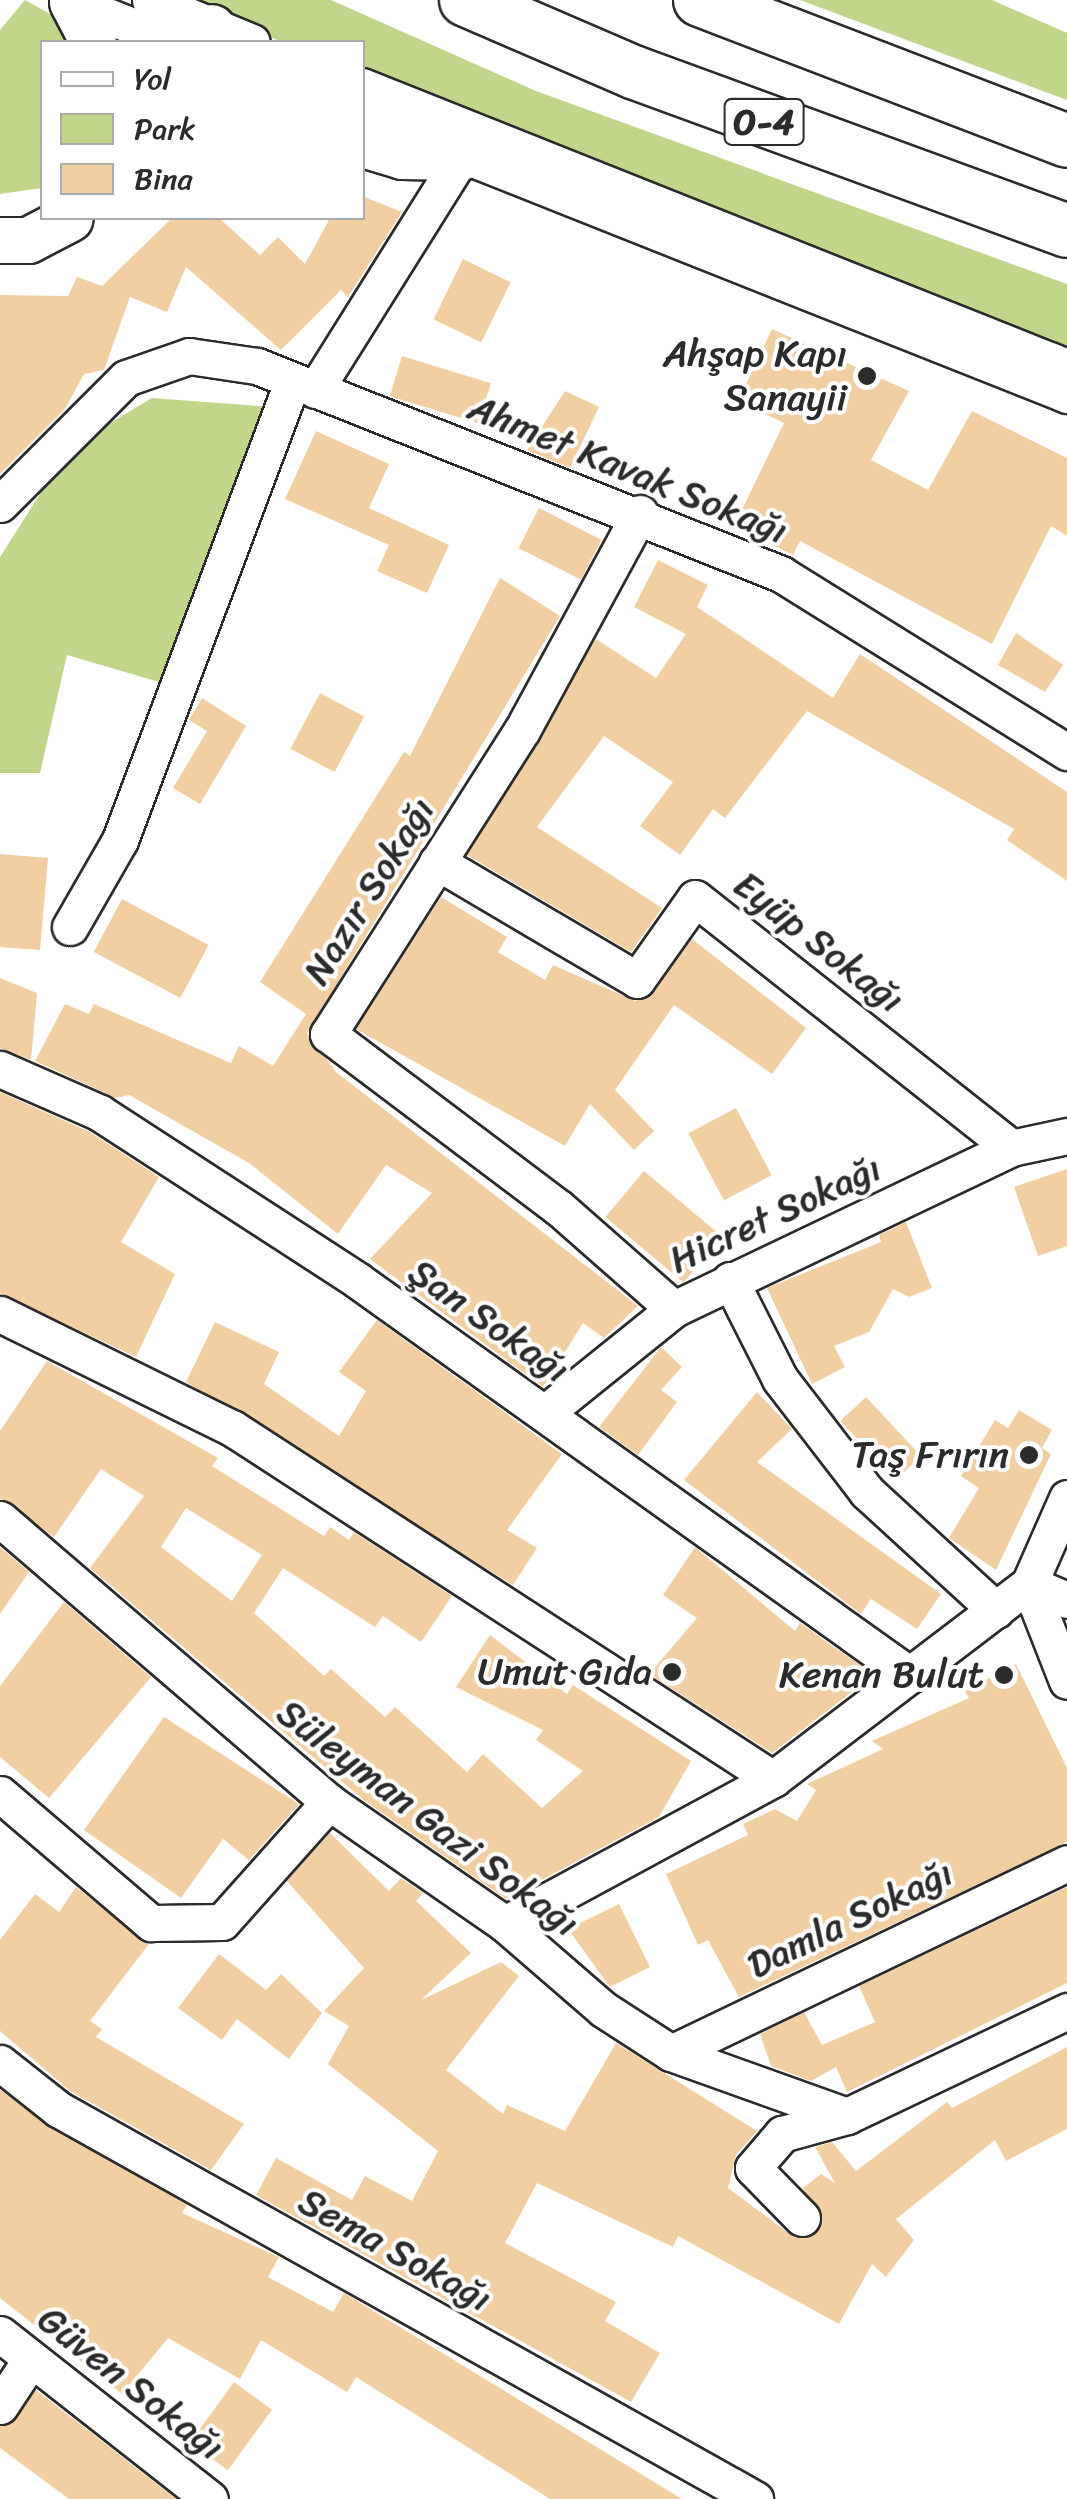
<!DOCTYPE html>
<meta charset="utf-8">
<style>
body{margin:0}
#map{position:relative;width:1067px;height:2499px;overflow:hidden;background:#fff;font-family:Sriracha,sans-serif}
div>[style]{position:absolute}
[style*='--x']{left:calc(var(--x)*1px);top:calc(var(--y)*1px);width:calc(var(--w)*1px);rotate:calc(var(--a)*1deg)}
.green>*{inset:0;background:#c2d68b}
.building>*{inset:0;background:#f1cfa2;transform-origin:0 0}
.roads{filter:drop-shadow(2px 0 #2b2b2b) drop-shadow(-2px 0 #2b2b2b) drop-shadow(0 2px #2b2b2b) drop-shadow(0 -2px #2b2b2b)}
.minor>*{height:35px;margin:-17.5px;padding:0 17.5px;transform-origin:17.5px;border-radius:17.5px;background:#fff}
.major>*{height:45px;margin:-22.5px;padding:0 22.5px;transform-origin:22.5px;border-radius:22.5px;background:#fff}
.highway>*{height:52px;margin:-26px;padding:0 26px;transform-origin:26px;border-radius:26px;background:#fff}
.dots>*{width:28px;height:28px;translate:-50% -50%;box-sizing:border-box;border:5px solid #fff;border-radius:50%}
span{translate:-50% -50%;white-space:nowrap;text-align:center;line-height:1.15;-webkit-text-stroke:8px #fff;paint-order:stroke}
.shield-label span{padding:2px 8px;background:#fff;border:2px solid;border-radius:8px;-webkit-text-stroke-width:0}
.shield-label{font-size:35px;color:#2b2b2b;font-weight:700}
.poi-label{font-size:38px;color:#2b2b2b}
.right{translate:-100% -50%;text-align:right}
.street-label{font-size:38px;color:#2b2b2b}
.legend{position:absolute;left:40px;top:40px;width:325px;height:180px;box-sizing:border-box;background:#fff;border:2px solid #aaa;margin:0;padding:12px 18px;list-style:none;font-size:30px;color:#2b2b2b}
.legend li{display:flex;align-items:center;gap:20px;height:50px}
.legend b{width:50px;border:2px solid #aaa}
</style>
<div id="map">
<div class="green">
<i style="clip-path:polygon(25px 0,70px 25px,77px 42px,42px 42px,42px 188px,0 194px,0 30px)"></i>
<i style="clip-path:polygon(185px 0,331px 0,536px 91px,1067px 284px,1067px 353px,363px 73px,362px 42px,282px 42px)"></i>
<i style="clip-path:polygon(800px 0,992px 0,1067px 33px,1067px 100px)"></i>
<i style="clip-path:polygon(152px 398px,285px 408px,166px 684px,67px 655px,40px 773px,0 773px,0 557px,70px 447px)"></i>
</div>
<div class="building">
<i style="clip-path:polygon(362px 196px,402px 212px,348px 297px,341px 290px,281px 350px,186px 267px,167px 312px,130px 297px,104px 370px,84px 374px,65px 409px,0 474px,0 295px,68px 296px,77px 277px,102px 286px,172px 218px,219px 218px,260px 255px,278px 237px,305px 264px,330px 218px,362px 218px)"></i>
<i style="left:463px;top:259px;width:53px;height:67px;rotate:26deg"></i>
<i style="clip-path:polygon(772px 329px,909px 391px,871px 460px,928px 490px,972px 411px,1067px 458px,1067px 536px,1051px 526px,992px 644px,800px 541px,793px 555px,734px 526px,784px 423px,738px 401px)"></i>
<i style="left:402px;top:356px;width:93px;height:42px;rotate:17deg"></i>
<i style="clip-path:polygon(565px 391px,599px 407px,570px 468px,527px 450px)"></i>
<i style="clip-path:polygon(316px 431px,389px 464px,369px 508px,449px 545px,427px 593px,377px 571px,389px 545px,285px 499px)"></i>
<i style="left:539px;top:508px;width:70px;height:45px;rotate:27deg"></i>
<i style="clip-path:polygon(658px 560px,708px 585px,697px 607px,833px 698px,860px 654px,1067px 792px,1067px 881px,1007px 840px,1014px 829px,807px 711px,725px 818px,713px 809px,680px 855px,640px 826px,673px 782px,604px 736px,537px 827px,662px 908px,631px 952px,467px 855px,596px 639px,656px 678px,686px 634px,634px 607px)"></i>
<i style="clip-path:polygon(500px 578px,560px 616px,307px 1033px,336px 1072px,638px 1306px,604px 1338px,583px 1323px,543px 1387px,370px 1259px,432px 1193px,386px 1165px,338px 1234px,249px 1163px,129px 1095px,116px 1098px,35px 1061px,65px 1004px,89px 1014px,94px 1004px,231px 1063px,239px 1046px,273px 1066px,306px 1014px,260px 982px,404px 752px,410px 756px)"></i>
<i style="clip-path:polygon(1016px 633px,1063px 665px,1045px 692px,998px 665px)"></i>
<i style="left:320px;top:693px;width:50px;height:63px;rotate:28deg"></i>
<i style="clip-path:polygon(202px 698px,246px 726px,200px 804px,173px 788px,207px 731px,189px 720px)"></i>
<i style="clip-path:polygon(0 854px,48px 858px,40px 950px,0 947px)"></i>
<i style="clip-path:polygon(441px 897px,507px 937px,498px 952px,545px 980px,553px 965px,635px 1001px,654px 992px,692px 939px,806px 1028px,772px 1074px,674px 1005px,615px 1090px,654px 1131px,634px 1150px,590px 1104px,565px 1146px,356px 1029px)"></i>
<i style="left:122px;top:899px;width:98px;height:60px;rotate:28deg"></i>
<i style="clip-path:polygon(0 978px,37px 993px,31px 1060px,0 1048px)"></i>
<i style="clip-path:polygon(0 1092px,90px 1132px,159px 1177px,121px 1242px,175px 1274px,136px 1357px,0 1293px)"></i>
<i style="left:736px;top:1108px;width:76px;height:54px;rotate:62deg"></i>
<i style="clip-path:polygon(1067px 1169px,1067px 1246px,1038px 1256px,1014px 1187px)"></i>
<i style="left:644px;top:1171px;width:102px;height:60px;rotate:40deg"></i>
<i style="clip-path:polygon(906px 1222px,932px 1288px,909px 1297px,893px 1289px,869px 1332px,834px 1346px,845px 1367px,812px 1384px,767px 1288px,881px 1242px,879px 1235px)"></i>
<i style="clip-path:polygon(377px 1320px,562px 1454px,507px 1530px,537px 1548px,513px 1585px,186px 1382px,215px 1322px,279px 1352px,264px 1384px,339px 1436px,366px 1391px,339px 1372px)"></i>
<i style="clip-path:polygon(661px 1347px,682px 1367px,661px 1390px,677px 1402px,638px 1455px,599px 1427px)"></i>
<i style="clip-path:polygon(evenodd,47px 1361px,218px 1458px,212px 1466px,324px 1536px,330px 1527px,349px 1540px,354px 1532px,452px 1596px,421px 1642px,383px 1616px,375px 1627px,283px 1568px,254px 1613px,324px 1676px,331px 1669px,385px 1717px,395px 1707px,467px 1772px,483px 1754px,542px 1808px,583px 1771px,536px 1740px,543px 1730px,456px 1687px,490px 1635px,567px 1694px,573px 1685px,691px 1761px,659px 1817px,506px 1899px,365px 1801px,90px 1568px,144px 1496px,101px 1469px,54px 1537px,0 1498px,0 1431px,47px 1361px,186px 1508px,262px 1555px,232px 1601px,161px 1547px,186px 1508px)"></i>
<i style="clip-path:polygon(757px 1392px,792px 1429px,757px 1462px,941px 1594px,917px 1629px,871px 1599px,861px 1614px,684px 1480px)"></i>
<i style="left:866px;top:1397px;width:81px;height:35px;rotate:47deg"></i>
<i style="clip-path:polygon(1019px 1410px,1052px 1430px,1042px 1448px,1051px 1454px,996px 1570px,949px 1538px,979px 1488px,961px 1476px,995px 1420px,1008px 1428px)"></i>
<i style="clip-path:polygon(0 1547px,29px 1572px,0 1614px)"></i>
<i style="clip-path:polygon(695px 1547px,795px 1631px,800px 1623px,874px 1675px,772px 1753px,657px 1679px,650px 1673px,697px 1618px,663px 1595px)"></i>
<i style="clip-path:polygon(64px 1602px,151px 1677px,49px 1798px,0 1757px,0 1686px)"></i>
<i style="clip-path:polygon(1016px 1664px,1067px 1768px,1067px 1842px,739px 1997px,708px 1940px,698px 1945px,666px 1874px,748px 1835px,743px 1824px,775px 1809px,797px 1821px,816px 1790px,807px 1784px,883px 1749px,872px 1741px,969px 1698px,965px 1691px)"></i>
<i style="clip-path:polygon(164px 1717px,299px 1804px,249px 1860px,223px 1839px,181px 1898px,84px 1830px)"></i>
<i style="clip-path:polygon(330px 1833px,389px 1891px,401px 1878px,423px 1893px,416px 1901px,471px 1953px,421px 2000px,501px 1962px,519px 1976px,446px 2070px,503px 2114px,507px 2105px,565px 2131px,616px 2043px,757px 2131px,736px 2155px,728px 2188px,795px 2238px,823px 2223px,803px 2188px,821px 2174px,835px 2183px,815px 2147px,832px 2142px,856px 2171px,947px 2102px,952px 2108px,1067px 2047px,1067px 2129px,1006px 2161px,995px 2140px,896px 2219px,914px 2240px,886px 2277px,872px 2264px,839px 2324px,678px 2236px,673px 2247px,537px 2183px,505px 2243px,616px 2302px,605px 2321px,660px 2353px,631px 2402px,256px 2195px,276px 2158px,352px 2200px,365px 2176px,412px 2201px,438px 2151px,328px 2064px,349px 2026px,324px 2011px,364px 1968px,287px 1881px)"></i>
<i style="clip-path:polygon(76px 1887px,149px 1944px,90px 2021px,102px 2029px,96px 2037px,244px 2124px,211px 2170px,70px 2091px,0 2031px,0 1940px,35px 1894px,59px 1912px)"></i>
<i style="clip-path:polygon(1067px 1887px,1067px 1983px,847px 2092px,836px 2067px,811px 2081px,771px 2066px,760px 2034px,804px 2012px,822px 2045px,875px 2022px,859px 1986px)"></i>
<i style="clip-path:polygon(619px 1904px,650px 1967px,610px 1987px,568px 1929px)"></i>
<i style="clip-path:polygon(219px 1954px,266px 1990px,281px 1974px,322px 2013px,289px 2059px,237px 2019px,222px 2040px,178px 2008px)"></i>
<i style="clip-path:polygon(0 2090px,187px 2205px,182px 2213px,279px 2257px,268px 2277px,333px 2312px,344px 2293px,682px 2499px,550px 2499px,356px 2377px,347px 2392px,261px 2340px,240px 2379px,168px 2338px,122px 2394px,0 2298px)"></i>
<i style="left:234px;top:2382px;width:47px;height:75px;rotate:36deg"></i>
<i style="clip-path:polygon(36px 2390px,89px 2431px,176px 2499px,69px 2499px,0 2448px,0 2427px)"></i>
</div>
<div class="roads">
<div class="minor">
<i style="--x:67;--y:0;--w:114;--a:21.6"></i>
<i style="--x:150;--y:0;--w:110;--a:22.4"></i>
<i style="--x:362;--y:86;--w:759;--a:21.73"></i>
<i style="--x:362;--y:115;--w:759;--a:21.66"></i>
<i style="--x:315;--y:390;--w:275;--a:-57.9"></i>
<i style="--x:0;--y:504;--w:178;--a:-45"></i>
<i style="--x:126;--y:378;--w:67;--a:-19.2"></i>
<i style="--x:189;--y:356;--w:69;--a:8.4"></i>
<i style="--x:257;--y:366;--w:564;--a:21.65"></i>
<i style="--x:781;--y:574;--w:337;--a:31.9"></i>
<i style="--x:640;--y:513;--w:247;--a:118.5"></i>
<i style="--x:522;--y:730;--w:361;--a:122.5"></i>
<i style="--x:328;--y:1034;--w:289;--a:37"></i>
<i style="--x:559;--y:1208;--w:153;--a:41.3"></i>
<i style="--x:437;--y:862;--w:232;--a:30.5"></i>
<i style="--x:637;--y:980;--w:100;--a:-54.7"></i>
<i style="--x:695;--y:898;--w:403;--a:38.3"></i>
<i style="--x:70;--y:927;--w:100;--a:-60.1"></i>
<i style="--x:120;--y:840;--w:491;--a:-69.4"></i>
<i style="--x:0;--y:1069;--w:109;--a:23.7"></i>
<i style="--x:100;--y:1113;--w:306;--a:33"></i>
<i style="--x:357;--y:1280;--w:680;--a:35.54"></i>
<i style="--x:730;--y:1280;--w:111;--a:63.2"></i>
<i style="--x:780;--y:1379;--w:143;--a:52.4"></i>
<i style="--x:867;--y:1492;--w:175;--a:42.5"></i>
<i style="--x:0;--y:1314;--w:258;--a:26.2"></i>
<i style="--x:232;--y:1428;--w:645;--a:32.98"></i>
<i style="--x:773;--y:1779;--w:322;--a:-37.3"></i>
<i style="--x:1029;--y:1584;--w:41;--a:22.8"></i>
<i style="--x:545;--y:1413;--w:166;--a:-38.9"></i>
<i style="--x:674;--y:1309;--w:373;--a:-25.5"></i>
<i style="--x:1011;--y:1148;--w:57;--a:-12.1"></i>
<i style="--x:1067;--y:1498;--w:94;--a:113.8"></i>
<i style="--x:1029;--y:1584;--w:104;--a:68.6"></i>
<i style="--x:0;--y:1519;--w:434;--a:40.7"></i>
<i style="--x:329;--y:1802;--w:214;--a:34.7"></i>
<i style="--x:505;--y:1924;--w:130;--a:40.9"></i>
<i style="--x:603;--y:2009;--w:81;--a:32.9"></i>
<i style="--x:671;--y:2053;--w:187;--a:19.7"></i>
<i style="--x:0;--y:1794;--w:199;--a:40.5"></i>
<i style="--x:151;--y:1923;--w:71;--a:-0.8"></i>
<i style="--x:222;--y:1922;--w:161;--a:-48.3"></i>
<i style="--x:505;--y:1924;--w:305;--a:-28.4"></i>
<i style="--x:671;--y:2053;--w:439;--a:-25.6"></i>
<i style="--x:0;--y:2063;--w:74;--a:38.4"></i>
<i style="--x:58;--y:2109;--w:799;--a:29.23"></i>
<i style="--x:802;--y:2218;--w:70;--a:-134.4"></i>
<i style="--x:753;--y:2168;--w:45;--a:-49.5"></i>
<i style="--x:782;--y:2134;--w:67;--a:-15.5"></i>
<i style="--x:847;--y:2116;--w:244;--a:-25.5"></i>
<i style="--x:0;--y:2334;--w:267;--a:38.2"></i>
<i style="--x:0;--y:2406;--w:56;--a:-56.6"></i>
</div>
<div class="major">
<i style="--x:72;--y:2;--w:45;--a:62.3"></i>
<i style="--x:200;--y:42;--w:19;--a:-51"></i>
<i style="--x:362;--y:144;--w:42;--a:16.7"></i>
<i style="--x:402;--y:156;--w:59;--a:1"></i>
<i style="--x:0;--y:240;--w:28;--a:0"></i>
<i style="--x:28;--y:240;--w:47;--a:-27.6"></i>
</div>
<div class="highway">
<i style="--x:466;--y:0;--w:182;--a:23.3"></i>
<i style="--x:633;--y:72;--w:462;--a:20.1"></i>
<i style="--x:700;--y:0;--w:393;--a:21"></i>
</div>
</div>
<div class="dots">
<i style="left:867px;top:376px;background:#2b2b2b"></i>
<i style="left:1029px;top:1455px;background:#2b2b2b"></i>
<i style="left:672px;top:1672px;background:#2b2b2b"></i>
<i style="left:1004px;top:1675px;background:#2b2b2b"></i>
</div>
<div class="shield-label">
<span style="left:764px;top:122px">O-4</span>
</div>
<div class="poi-label">
<span class="right" style="left:847px;top:376px">Ahşap Kapı<br>Sanayii</span>
<span class="right" style="left:1009px;top:1455px">Taş Frırın</span>
<span class="right" style="left:652px;top:1672px">Umut Gıda</span>
<span class="right" style="left:984px;top:1675px">Kenan Bulut</span>
</div>
<div class="street-label">
<span style="left:628px;top:469px;rotate:22deg">Ahmet Kavak Sokağı</span>
<span style="left:369px;top:891px;rotate:-58deg">Nazır Sokağı</span>
<span style="left:819px;top:942px;rotate:38deg">Eyüp Sokağı</span>
<span style="left:775px;top:1214px;rotate:-25deg">Hicret Sokağı</span>
<span style="left:489px;top:1321px;rotate:35deg">Şan Sokağı</span>
<span style="left:428px;top:1818px;rotate:37deg">Süleyman Gazi Sokağı</span>
<span style="left:850px;top:1919px;rotate:-26deg">Damla Sokağı</span>
<span style="left:395px;top:2250px;rotate:29deg">Sema Sokağı</span>
<span style="left:131px;top:2383px;rotate:38deg">Güven Sokağı</span>
</div>
<ul class="legend">
<li><b style="height:12px;background:#fff"></b>Yol</li>
<li><b style="height:28px;background:#c2d68b"></b>Park</li>
<li><b style="height:28px;background:#f1cfa2"></b>Bina</li>
</ul>
</div>
